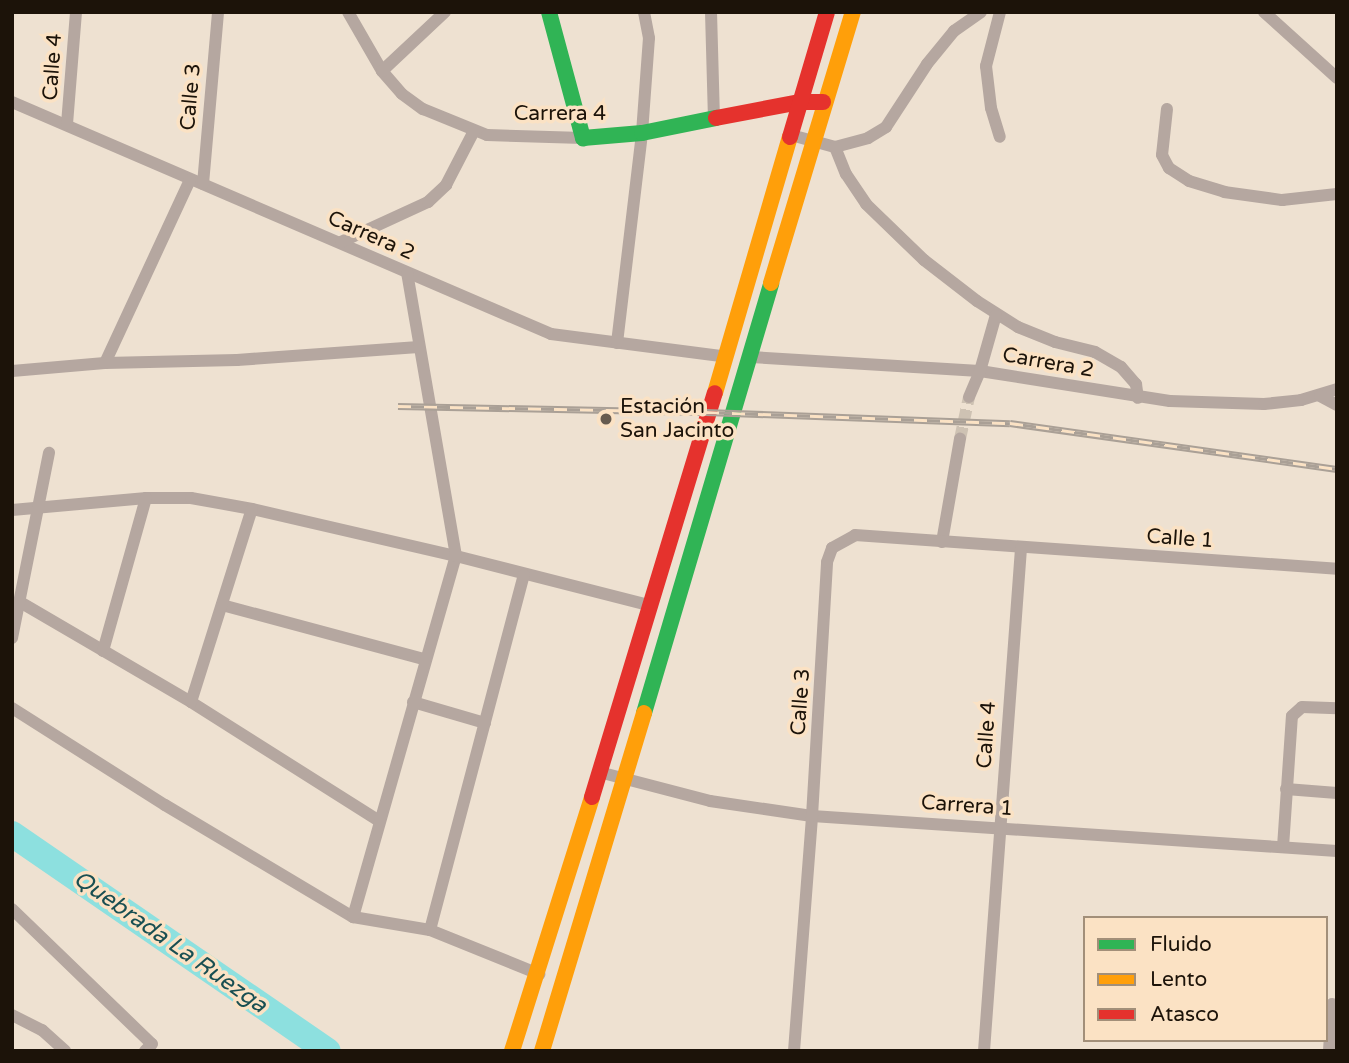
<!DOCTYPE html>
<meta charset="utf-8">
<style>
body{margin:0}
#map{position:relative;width:1349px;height:1063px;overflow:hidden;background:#eee1d1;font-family:"Varela Round",sans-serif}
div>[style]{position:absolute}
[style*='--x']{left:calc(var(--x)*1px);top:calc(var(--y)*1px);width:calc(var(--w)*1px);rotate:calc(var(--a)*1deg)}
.river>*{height:26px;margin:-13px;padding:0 13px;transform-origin:13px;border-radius:13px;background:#8de0df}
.street-tunnel>*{height:12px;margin-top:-6px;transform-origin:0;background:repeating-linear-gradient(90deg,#cec2b3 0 12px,transparent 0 18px)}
.street>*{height:12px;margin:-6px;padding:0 6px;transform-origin:6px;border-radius:6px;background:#b5a7a0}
.fast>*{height:16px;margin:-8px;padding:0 8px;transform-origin:8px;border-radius:8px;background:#30b455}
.slow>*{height:16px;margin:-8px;padding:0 8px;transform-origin:8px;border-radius:8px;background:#ff9f0a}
.jam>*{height:16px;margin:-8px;padding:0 8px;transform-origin:8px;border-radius:8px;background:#e5322d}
.rail>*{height:7px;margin-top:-3.5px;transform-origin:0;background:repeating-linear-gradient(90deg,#fbe2c4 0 13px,#aaa096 0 26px);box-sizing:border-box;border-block:2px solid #aaa096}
.dots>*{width:19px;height:19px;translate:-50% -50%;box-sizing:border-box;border:4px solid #fbe2c4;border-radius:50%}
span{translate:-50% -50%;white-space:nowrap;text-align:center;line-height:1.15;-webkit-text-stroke:7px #fbe2c4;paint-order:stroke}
.street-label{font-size:21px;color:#1c1309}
.poi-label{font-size:21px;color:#1c1309}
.left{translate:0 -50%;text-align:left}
.water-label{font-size:23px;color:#194f52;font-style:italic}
.frame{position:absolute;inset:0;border:14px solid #1c1309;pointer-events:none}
.legend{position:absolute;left:1083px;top:916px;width:245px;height:126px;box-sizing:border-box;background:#fbe2c4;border:2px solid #a28f79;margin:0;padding:9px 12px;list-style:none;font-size:21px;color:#1c1309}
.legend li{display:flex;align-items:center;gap:14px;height:35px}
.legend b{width:35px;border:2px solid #a28f79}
</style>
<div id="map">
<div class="river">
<i style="--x:12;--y:834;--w:383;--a:34.5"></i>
</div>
<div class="street-tunnel">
<i style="--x:960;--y:439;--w:43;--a:-77.9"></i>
</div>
<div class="street">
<i style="--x:348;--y:12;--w:68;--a:60"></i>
<i style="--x:382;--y:71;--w:30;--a:49"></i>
<i style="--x:402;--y:94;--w:26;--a:36"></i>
<i style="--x:423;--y:109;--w:69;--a:22.1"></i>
<i style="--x:487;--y:135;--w:96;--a:1.8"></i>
<i style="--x:711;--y:12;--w:107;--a:88.4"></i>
<i style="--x:1000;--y:12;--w:56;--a:104.5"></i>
<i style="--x:986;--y:66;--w:42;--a:83.2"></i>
<i style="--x:991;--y:108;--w:30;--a:73"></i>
<i style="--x:1264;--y:12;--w:98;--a:42.1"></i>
<i style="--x:382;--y:71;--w:86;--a:-43.1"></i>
<i style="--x:12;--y:102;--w:587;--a:23.29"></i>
<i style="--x:551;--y:334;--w:177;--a:7.4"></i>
<i style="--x:1167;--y:109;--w:46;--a:96.2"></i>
<i style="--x:1162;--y:155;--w:15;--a:62"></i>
<i style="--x:1169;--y:168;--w:24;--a:33"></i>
<i style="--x:1189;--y:181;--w:37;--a:17"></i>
<i style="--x:1224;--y:192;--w:59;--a:7.9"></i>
<i style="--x:1282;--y:200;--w:55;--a:-6.2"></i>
<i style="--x:67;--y:124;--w:112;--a:-85.4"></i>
<i style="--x:791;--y:135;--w:46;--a:15.3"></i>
<i style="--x:835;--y:147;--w:34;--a:-15"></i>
<i style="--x:868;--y:138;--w:21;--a:-31"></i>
<i style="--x:886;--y:127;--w:75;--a:-56.9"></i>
<i style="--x:927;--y:64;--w:43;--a:-50.7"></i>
<i style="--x:954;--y:31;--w:33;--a:-35"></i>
<i style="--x:835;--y:147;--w:29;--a:68"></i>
<i style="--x:846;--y:174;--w:36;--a:56"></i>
<i style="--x:866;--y:204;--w:81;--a:44"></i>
<i style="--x:924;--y:260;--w:67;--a:37.7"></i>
<i style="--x:977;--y:301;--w:49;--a:32.4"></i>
<i style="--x:1018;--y:327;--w:40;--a:22"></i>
<i style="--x:1055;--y:342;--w:41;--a:14"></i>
<i style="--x:1095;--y:352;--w:30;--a:30"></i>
<i style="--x:1121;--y:367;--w:23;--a:49"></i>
<i style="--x:1136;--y:384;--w:14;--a:82"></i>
<i style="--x:203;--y:184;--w:173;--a:-85"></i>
<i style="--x:341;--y:242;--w:96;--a:-24.7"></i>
<i style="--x:428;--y:202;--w:25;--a:-43"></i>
<i style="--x:446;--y:185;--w:61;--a:-62.6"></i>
<i style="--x:617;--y:343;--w:211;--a:-83.2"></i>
<i style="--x:642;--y:133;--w:95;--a:-85.8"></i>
<i style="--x:649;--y:38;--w:26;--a:-101"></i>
<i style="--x:751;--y:357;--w:229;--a:3.5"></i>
<i style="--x:980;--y:371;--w:192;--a:9"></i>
<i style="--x:1170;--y:401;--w:94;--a:1.8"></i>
<i style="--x:1264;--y:404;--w:37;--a:-6"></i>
<i style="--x:1301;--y:400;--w:38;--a:-17"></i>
<i style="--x:105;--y:363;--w:202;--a:-65.1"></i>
<i style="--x:12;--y:371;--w:93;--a:-4.9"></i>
<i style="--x:105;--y:363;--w:132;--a:-1.3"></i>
<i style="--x:237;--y:360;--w:182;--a:-4.1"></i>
<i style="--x:1320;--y:396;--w:19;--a:28"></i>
<i style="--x:969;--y:397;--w:28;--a:-67"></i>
<i style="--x:980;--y:371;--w:58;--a:-74.1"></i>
<i style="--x:12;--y:510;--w:135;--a:-5.1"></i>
<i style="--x:146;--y:498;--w:45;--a:0"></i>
<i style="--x:191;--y:498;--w:62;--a:10.2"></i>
<i style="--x:252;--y:509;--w:209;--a:13"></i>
<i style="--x:456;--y:556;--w:202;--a:14.3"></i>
<i style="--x:942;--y:542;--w:105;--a:-80.1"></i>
<i style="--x:20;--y:602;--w:198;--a:30.3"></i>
<i style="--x:191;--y:702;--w:222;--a:32.3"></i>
<i style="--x:222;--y:605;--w:209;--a:15"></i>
<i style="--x:12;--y:638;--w:189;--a:-78.7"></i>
<i style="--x:103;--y:651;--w:159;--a:-74.3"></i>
<i style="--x:191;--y:702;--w:202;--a:-72.5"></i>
<i style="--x:413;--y:702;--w:75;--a:16.3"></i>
<i style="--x:12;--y:708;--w:181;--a:32.4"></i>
<i style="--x:165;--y:805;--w:219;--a:30.8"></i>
<i style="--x:353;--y:917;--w:78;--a:9.6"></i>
<i style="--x:430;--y:930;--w:118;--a:22"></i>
<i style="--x:599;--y:772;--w:115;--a:14.6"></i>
<i style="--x:710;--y:801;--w:103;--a:8.4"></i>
<i style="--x:812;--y:816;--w:526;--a:3.81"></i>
<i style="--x:1286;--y:789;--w:51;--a:4.5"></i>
<i style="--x:1283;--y:847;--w:131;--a:-86.1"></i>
<i style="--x:1292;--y:716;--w:13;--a:-42"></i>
<i style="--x:1302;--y:707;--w:35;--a:2"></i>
<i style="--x:12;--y:909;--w:194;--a:44"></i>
<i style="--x:152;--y:1044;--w:10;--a:135"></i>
<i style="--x:353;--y:917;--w:375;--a:-74.1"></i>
<i style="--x:456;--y:556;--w:287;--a:-99.8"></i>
<i style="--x:430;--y:930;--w:367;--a:-75.2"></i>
<i style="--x:12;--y:1015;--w:34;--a:27"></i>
<i style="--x:42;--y:1030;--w:31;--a:42"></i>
<i style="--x:794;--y:1051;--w:236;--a:-85.6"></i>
<i style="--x:812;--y:816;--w:254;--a:-86.6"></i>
<i style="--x:827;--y:562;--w:15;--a:-70"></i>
<i style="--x:832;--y:548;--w:26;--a:-29"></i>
<i style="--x:855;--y:535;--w:483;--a:4"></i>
<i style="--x:984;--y:1051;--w:504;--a:-85.79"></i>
<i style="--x:1329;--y:1051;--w:47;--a:-86.3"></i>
</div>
<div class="fast">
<i style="--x:549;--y:12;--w:131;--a:74.9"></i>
<i style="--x:583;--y:138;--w:59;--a:-4.8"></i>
<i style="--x:642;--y:133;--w:76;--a:-11.5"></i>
<i style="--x:644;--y:713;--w:448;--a:-73.5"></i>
</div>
<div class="slow">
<i style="--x:771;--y:283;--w:283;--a:-73.2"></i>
<i style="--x:715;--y:393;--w:267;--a:-73.7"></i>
<i style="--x:512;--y:1051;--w:266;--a:-72.5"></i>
<i style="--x:542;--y:1051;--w:353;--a:-73.2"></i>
</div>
<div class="jam">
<i style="--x:716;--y:118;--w:86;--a:-10.8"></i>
<i style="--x:800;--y:102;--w:23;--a:0"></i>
<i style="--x:790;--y:137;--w:130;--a:-73.5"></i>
<i style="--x:592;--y:797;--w:422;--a:-73.1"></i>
</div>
<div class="rail">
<i style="--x:398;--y:406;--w:308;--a:1.1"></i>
<i style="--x:706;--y:412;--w:304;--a:2.1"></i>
<i style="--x:1010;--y:423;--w:330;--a:8"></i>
</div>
<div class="dots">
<i style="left:606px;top:419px;background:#665b4f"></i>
</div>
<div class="street-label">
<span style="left:53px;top:67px;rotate:-86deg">Calle 4</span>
<span style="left:191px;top:97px;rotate:-85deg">Calle 3</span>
<span style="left:560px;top:114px">Carrera 4</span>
<span style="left:371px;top:236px;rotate:24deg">Carrera 2</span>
<span style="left:1048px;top:363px;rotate:10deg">Carrera 2</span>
<span style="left:1180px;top:539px;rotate:4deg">Calle 1</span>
<span style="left:801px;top:702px;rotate:-86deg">Calle 3</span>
<span style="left:987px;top:735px;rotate:-86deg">Calle 4</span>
<span style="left:967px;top:806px;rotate:4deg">Carrera 1</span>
</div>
<div class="poi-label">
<span class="left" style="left:620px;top:419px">Estación<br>San Jacinto</span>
</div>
<div class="water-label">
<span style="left:170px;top:942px;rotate:35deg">Quebrada La Ruezga</span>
</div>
<div class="frame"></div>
<ul class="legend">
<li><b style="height:9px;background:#30b455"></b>Fluido</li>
<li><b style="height:9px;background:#ff9f0a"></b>Lento</li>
<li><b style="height:9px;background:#e5322d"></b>Atasco</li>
</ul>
</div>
